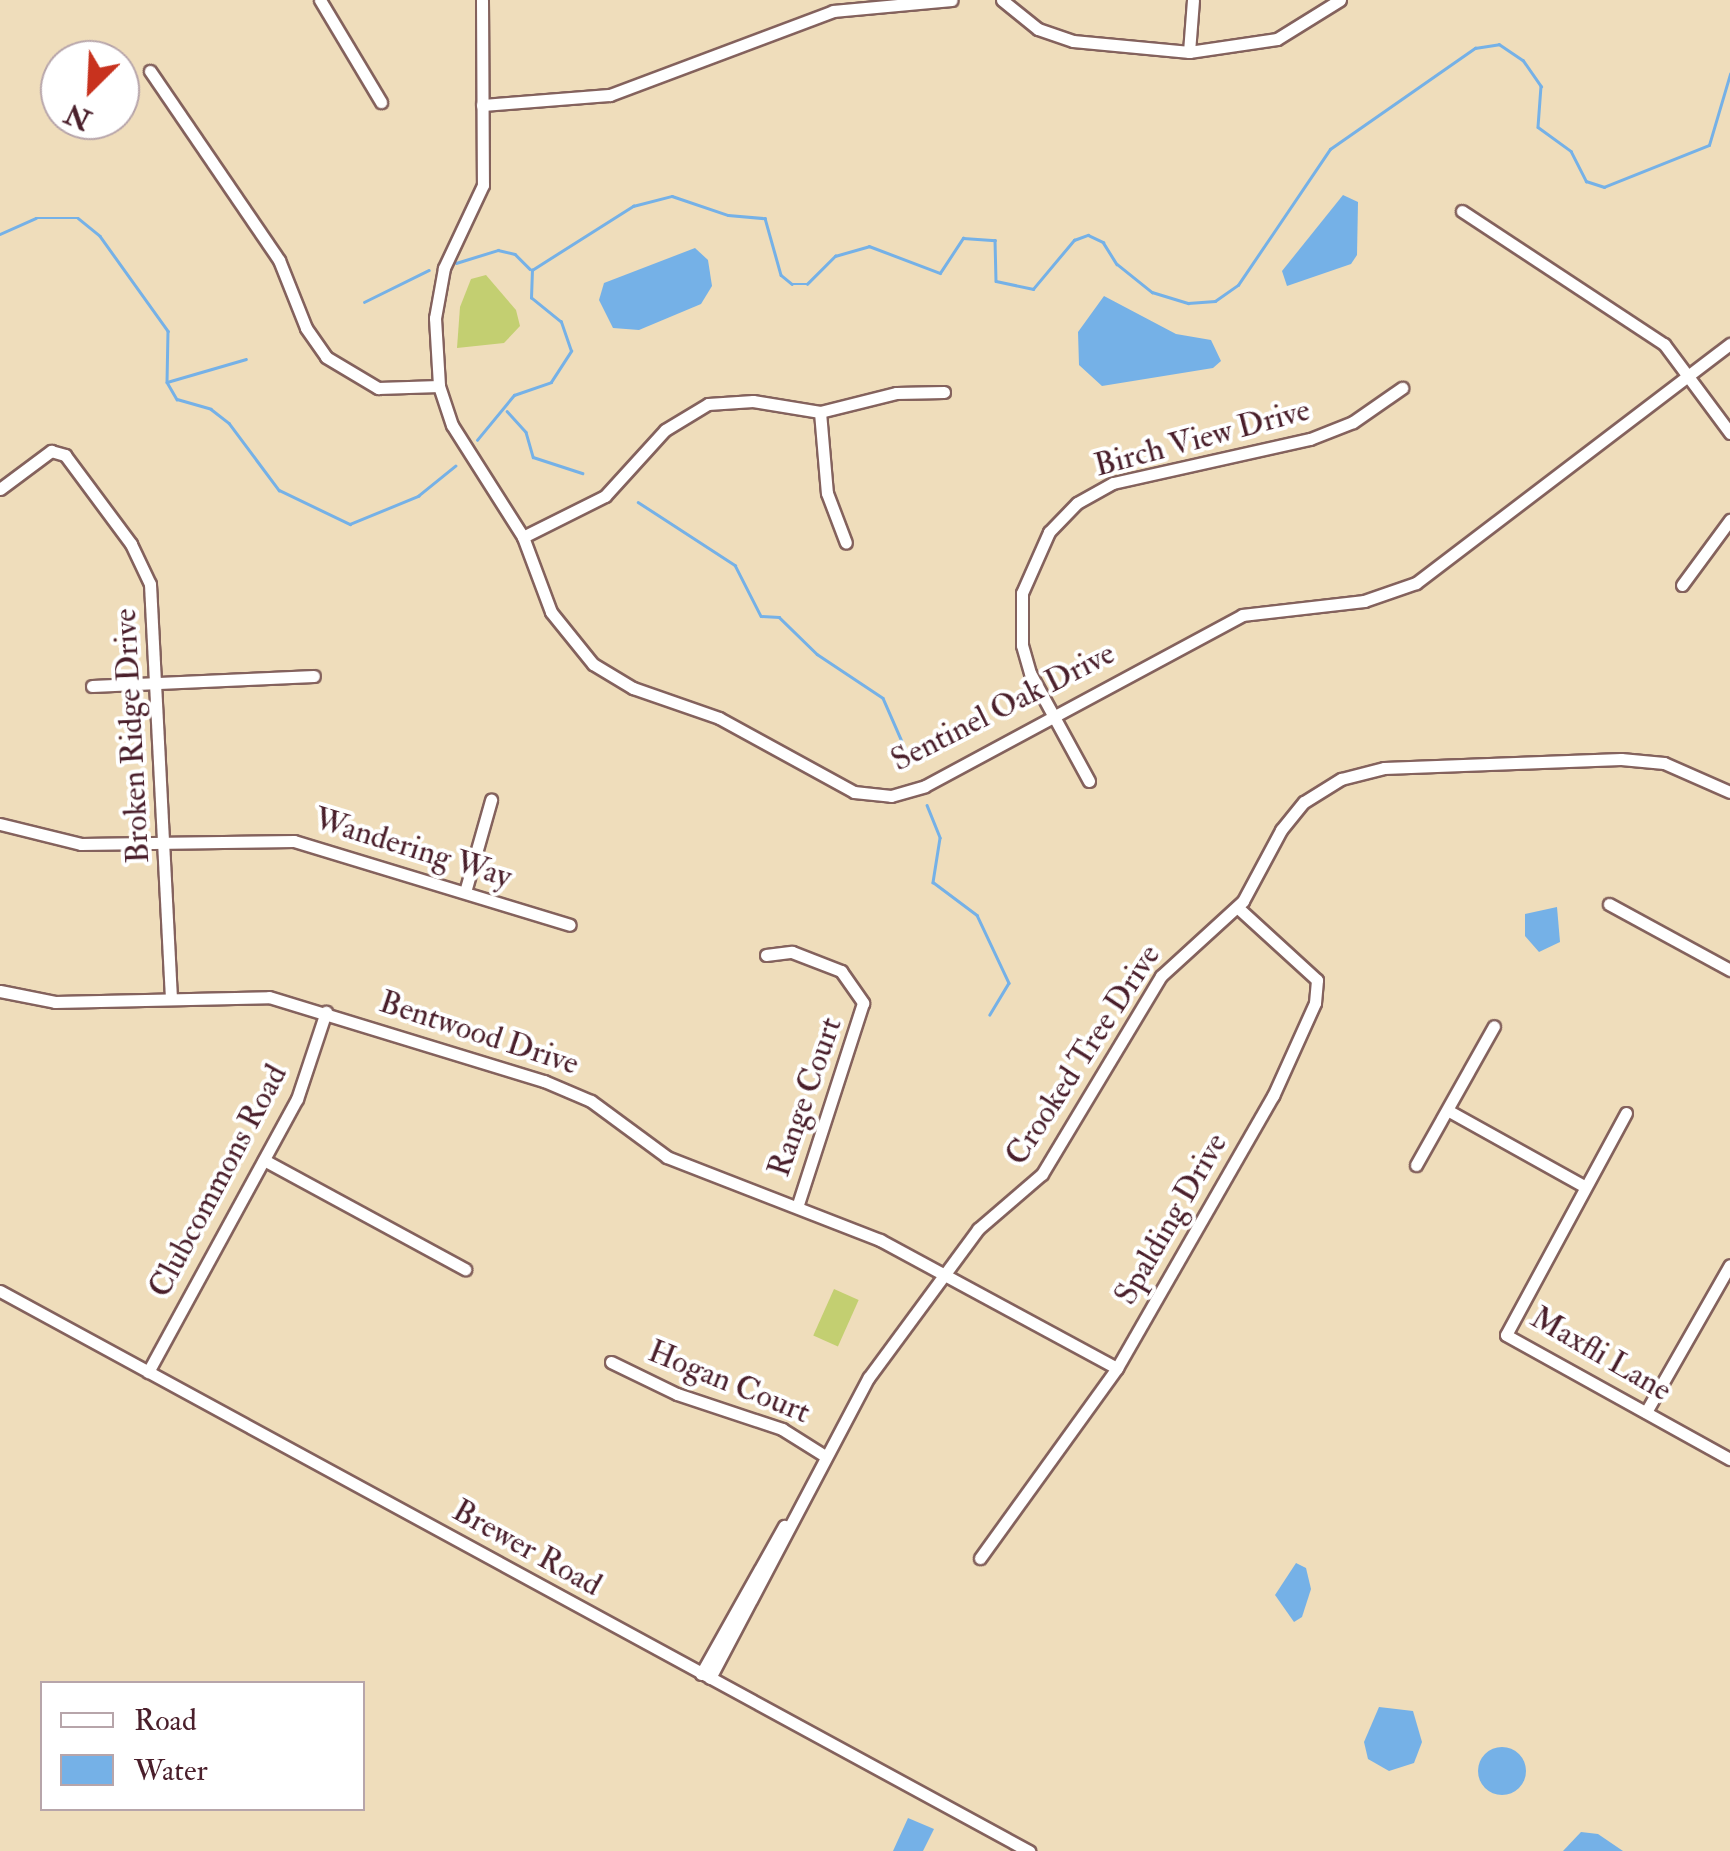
<!DOCTYPE html>
<style>
body{margin:0}
#map{position:relative;width:1730px;height:1851px;overflow:hidden;background:#efddbb;font-family:"IM FELL Double Pica",serif}
div>[style]{position:absolute}
[style*='--x']{left:calc(var(--x)*1px);top:calc(var(--y)*1px);width:calc(var(--w)*1px);rotate:calc(var(--a)*1deg)}
.green>*{inset:0;background:#c3cf71;transform-origin:0 0}
.water>*{inset:0;background:#75b1e7}
.round{border-radius:50%}
.stream>*{height:2.5px;margin:-1.25px;padding:0 1.25px;transform-origin:1.25px;border-radius:1.25px;background:#75b1e7}
.roads{filter:drop-shadow(2px 0 #84625d) drop-shadow(-2px 0 #84625d) drop-shadow(0 2px #84625d) drop-shadow(0 -2px #84625d)}
.minor>*{height:11px;margin:-5.5px;padding:0 5.5px;transform-origin:5.5px;border-radius:5.5px;background:#fff}
span{translate:-50% -50%;white-space:nowrap;text-align:center;line-height:1.15;-webkit-text-stroke:8px #fff;paint-order:stroke}
.street-label{font-size:32px;color:#4a1f2b}
.legend{position:absolute;left:40px;top:1681px;width:325px;height:130px;box-sizing:border-box;background:#fff;border:2px solid #b7a5aa;margin:0;padding:12px 18px;list-style:none;font-size:30px;color:#4a1f2b}
.legend li{display:flex;align-items:center;gap:20px;height:50px}
.legend b{width:50px;border:2px solid #b7a5aa}
.north{position:absolute;left:40px;top:40px;width:100px;height:100px;box-sizing:border-box;background:#fff;border:2px solid #b7a5aa;border-radius:50%;rotate:204deg;font-size:28px;font-weight:700;line-height:40px;text-align:center;color:#4a1f2b}
.north::after{content:'';display:block;margin:auto;width:35px;height:45px;background:#c8321e;clip-path:polygon(50% 0,100% 100%,50% 72%,0 100%)}
</style>
<div id="map">
<div class="green">
<i style="clip-path:polygon(486px 275px,516px 310px,520px 326px,504px 343px,457px 348px,460px 307px,471px 279px)"></i>
<i style="left:834px;top:1289px;width:27px;height:51px;rotate:24deg"></i>
</div>
<div class="water">
<i style="clip-path:polygon(1343px 195px,1358px 202px,1357px 255px,1351px 264px,1287px 286px,1282px 271px)"></i>
<i style="clip-path:polygon(695px 248px,708px 260px,712px 286px,701px 304px,639px 330px,613px 328px,599px 300px,604px 283px)"></i>
<i style="clip-path:polygon(1104px 296px,1176px 334px,1211px 340px,1221px 361px,1213px 368px,1102px 386px,1079px 365px,1078px 332px)"></i>
<i style="clip-path:polygon(1557px 907px,1560px 942px,1539px 952px,1525px 936px,1525px 914px)"></i>
<i style="clip-path:polygon(1296px 1563px,1306px 1568px,1311px 1589px,1302px 1617px,1294px 1622px,1275px 1595px)"></i>
<i style="clip-path:polygon(1379px 1707px,1413px 1711px,1422px 1742px,1414px 1763px,1389px 1771px,1368px 1759px,1364px 1742px)"></i>
<i class="round" style="left:1478px;top:1747px;width:48px;height:48px"></i>
<i style="clip-path:polygon(908px 1818px,934px 1829px,923px 1851px,893px 1851px)"></i>
<i style="clip-path:polygon(1581px 1832px,1598px 1834px,1623px 1851px,1563px 1851px)"></i>
</div>
<div class="stream">
<i style="--x:0;--y:234;--w:39;--a:-24"></i>
<i style="--x:36;--y:218;--w:42;--a:0"></i>
<i style="--x:78;--y:218;--w:28;--a:39"></i>
<i style="--x:100;--y:236;--w:117;--a:54.4"></i>
<i style="--x:168;--y:331;--w:51;--a:91.1"></i>
<i style="--x:167;--y:382;--w:20;--a:60"></i>
<i style="--x:177;--y:399;--w:35;--a:16"></i>
<i style="--x:211;--y:409;--w:23;--a:38"></i>
<i style="--x:229;--y:423;--w:84;--a:53.3"></i>
<i style="--x:279;--y:490;--w:79;--a:25.6"></i>
<i style="--x:350;--y:524;--w:74;--a:-22.4"></i>
<i style="--x:418;--y:496;--w:48;--a:-39"></i>
<i style="--x:456;--y:263;--w:44;--a:-17.2"></i>
<i style="--x:498;--y:250;--w:17;--a:13"></i>
<i style="--x:515;--y:254;--w:21;--a:45"></i>
<i style="--x:364;--y:302;--w:72;--a:-26.2"></i>
<i style="--x:167;--y:382;--w:82;--a:-16.2"></i>
<i style="--x:507;--y:411;--w:28;--a:48"></i>
<i style="--x:526;--y:432;--w:26;--a:74"></i>
<i style="--x:533;--y:457;--w:52;--a:18.1"></i>
<i style="--x:477;--y:440;--w:58;--a:-50.6"></i>
<i style="--x:514;--y:395;--w:39;--a:-19"></i>
<i style="--x:551;--y:382;--w:37;--a:-57"></i>
<i style="--x:571;--y:351;--w:31;--a:-109"></i>
<i style="--x:561;--y:322;--w:38;--a:-141"></i>
<i style="--x:531;--y:298;--w:28;--a:-88"></i>
<i style="--x:532;--y:270;--w:120;--a:-32.4"></i>
<i style="--x:633;--y:206;--w:40;--a:-14.4"></i>
<i style="--x:672;--y:196;--w:59;--a:18.7"></i>
<i style="--x:728;--y:215;--w:37;--a:5"></i>
<i style="--x:765;--y:218;--w:59;--a:74.3"></i>
<i style="--x:781;--y:275;--w:14;--a:39"></i>
<i style="--x:792;--y:284;--w:15;--a:0"></i>
<i style="--x:807;--y:284;--w:40;--a:-45"></i>
<i style="--x:835;--y:256;--w:35;--a:-16"></i>
<i style="--x:869;--y:246;--w:76;--a:20.8"></i>
<i style="--x:940;--y:273;--w:42;--a:-56.7"></i>
<i style="--x:963;--y:238;--w:32;--a:4"></i>
<i style="--x:995;--y:240;--w:41;--a:88.6"></i>
<i style="--x:996;--y:281;--w:38;--a:12"></i>
<i style="--x:1033;--y:289;--w:64;--a:-50.1"></i>
<i style="--x:1074;--y:240;--w:15;--a:-20"></i>
<i style="--x:1088;--y:235;--w:17;--a:25"></i>
<i style="--x:1103;--y:242;--w:26;--a:58"></i>
<i style="--x:1117;--y:264;--w:45;--a:38.7"></i>
<i style="--x:1152;--y:292;--w:38;--a:17"></i>
<i style="--x:1188;--y:303;--w:27;--a:-4"></i>
<i style="--x:1215;--y:301;--w:28;--a:-35"></i>
<i style="--x:1238;--y:285;--w:164;--a:-55.9"></i>
<i style="--x:1330;--y:149;--w:177;--a:-34.9"></i>
<i style="--x:1475;--y:48;--w:24;--a:-9"></i>
<i style="--x:1499;--y:44;--w:29;--a:34"></i>
<i style="--x:1523;--y:60;--w:32;--a:55"></i>
<i style="--x:1541;--y:86;--w:41;--a:94.2"></i>
<i style="--x:1538;--y:127;--w:41;--a:36"></i>
<i style="--x:1571;--y:151;--w:34;--a:63"></i>
<i style="--x:1586;--y:181;--w:19;--a:18"></i>
<i style="--x:1604;--y:187;--w:113;--a:-21.8"></i>
<i style="--x:1709;--y:145;--w:74;--a:-73.5"></i>
<i style="--x:638;--y:502;--w:116;--a:33"></i>
<i style="--x:735;--y:565;--w:57;--a:63"></i>
<i style="--x:761;--y:616;--w:18;--a:3"></i>
<i style="--x:779;--y:617;--w:53;--a:44.2"></i>
<i style="--x:817;--y:654;--w:79;--a:33.7"></i>
<i style="--x:883;--y:698;--w:70;--a:66.4"></i>
<i style="--x:927;--y:805;--w:35;--a:68"></i>
<i style="--x:940;--y:838;--w:45;--a:99"></i>
<i style="--x:933;--y:882;--w:55;--a:36.9"></i>
<i style="--x:977;--y:915;--w:75;--a:64.8"></i>
<i style="--x:1009;--y:983;--w:37;--a:121"></i>
</div>
<div class="roads">
<div class="minor">
<i style="--x:320;--y:0;--w:119;--a:59.1"></i>
<i style="--x:482;--y:0;--w:185;--a:89.7"></i>
<i style="--x:483;--y:185;--w:92;--a:115.2"></i>
<i style="--x:444;--y:268;--w:51;--a:100.2"></i>
<i style="--x:435;--y:318;--w:68;--a:86.6"></i>
<i style="--x:439;--y:386;--w:41;--a:71.6"></i>
<i style="--x:452;--y:425;--w:133;--a:57.6"></i>
<i style="--x:523;--y:537;--w:80;--a:69.5"></i>
<i style="--x:551;--y:612;--w:67;--a:51.1"></i>
<i style="--x:593;--y:664;--w:47;--a:31"></i>
<i style="--x:633;--y:688;--w:91;--a:19.2"></i>
<i style="--x:719;--y:718;--w:154;--a:28.7"></i>
<i style="--x:854;--y:792;--w:37;--a:6"></i>
<i style="--x:891;--y:796;--w:35;--a:-16"></i>
<i style="--x:925;--y:786;--w:360;--a:-28.3"></i>
<i style="--x:1242;--y:615;--w:123;--a:-6.5"></i>
<i style="--x:1364;--y:601;--w:55;--a:-19.1"></i>
<i style="--x:1416;--y:583;--w:395;--a:-37.3"></i>
<i style="--x:1002;--y:0;--w:46;--a:38.9"></i>
<i style="--x:1038;--y:29;--w:37;--a:19"></i>
<i style="--x:1073;--y:41;--w:117;--a:5.4"></i>
<i style="--x:1189;--y:52;--w:89;--a:-8.4"></i>
<i style="--x:1277;--y:39;--w:74;--a:-31.8"></i>
<i style="--x:1189;--y:52;--w:52;--a:-85.6"></i>
<i style="--x:150;--y:71;--w:229;--a:55.7"></i>
<i style="--x:279;--y:260;--w:73;--a:68.3"></i>
<i style="--x:306;--y:328;--w:35;--a:55"></i>
<i style="--x:326;--y:357;--w:61;--a:30.8"></i>
<i style="--x:378;--y:388;--w:61;--a:-1.9"></i>
<i style="--x:482;--y:105;--w:128;--a:-4.5"></i>
<i style="--x:610;--y:95;--w:238;--a:-20.6"></i>
<i style="--x:833;--y:11;--w:119;--a:-5.3"></i>
<i style="--x:1462;--y:211;--w:242;--a:33.4"></i>
<i style="--x:1664;--y:344;--w:111;--a:53.4"></i>
<i style="--x:820;--y:412;--w:81;--a:85.1"></i>
<i style="--x:827;--y:493;--w:53;--a:69.2"></i>
<i style="--x:0;--y:489;--w:64;--a:-36.7"></i>
<i style="--x:51;--y:451;--w:15;--a:16"></i>
<i style="--x:65;--y:455;--w:111;--a:53.4"></i>
<i style="--x:131;--y:544;--w:44;--a:64.6"></i>
<i style="--x:150;--y:584;--w:415;--a:87.1"></i>
<i style="--x:523;--y:537;--w:92;--a:-26.6"></i>
<i style="--x:605;--y:496;--w:89;--a:-47.7"></i>
<i style="--x:665;--y:430;--w:50;--a:-31.2"></i>
<i style="--x:708;--y:404;--w:45;--a:-3.8"></i>
<i style="--x:753;--y:401;--w:68;--a:9.3"></i>
<i style="--x:820;--y:412;--w:78;--a:-14"></i>
<i style="--x:896;--y:393;--w:48;--a:-1.2"></i>
<i style="--x:1682;--y:585;--w:81;--a:-53.6"></i>
<i style="--x:92;--y:686;--w:222;--a:-2.6"></i>
<i style="--x:1089;--y:781;--w:123;--a:-118.6"></i>
<i style="--x:1030;--y:673;--w:29;--a:-106"></i>
<i style="--x:1022;--y:645;--w:52;--a:-90"></i>
<i style="--x:1022;--y:593;--w:67;--a:-66.1"></i>
<i style="--x:1049;--y:532;--w:40;--a:-46"></i>
<i style="--x:1077;--y:503;--w:41;--a:-29.1"></i>
<i style="--x:1113;--y:483;--w:202;--a:-12.6"></i>
<i style="--x:1310;--y:439;--w:46;--a:-21.6"></i>
<i style="--x:1353;--y:422;--w:60;--a:-34.8"></i>
<i style="--x:0;--y:824;--w:83;--a:13.9"></i>
<i style="--x:81;--y:844;--w:213;--a:-0.8"></i>
<i style="--x:294;--y:841;--w:288;--a:16.9"></i>
<i style="--x:465;--y:892;--w:96;--a:-74.2"></i>
<i style="--x:1609;--y:904;--w:138;--a:28.6"></i>
<i style="--x:766;--y:955;--w:26;--a:-7"></i>
<i style="--x:792;--y:952;--w:53;--a:21.2"></i>
<i style="--x:841;--y:971;--w:39;--a:55"></i>
<i style="--x:863;--y:1003;--w:214;--a:107.9"></i>
<i style="--x:0;--y:991;--w:56;--a:11.3"></i>
<i style="--x:55;--y:1002;--w:214;--a:-1.3"></i>
<i style="--x:269;--y:997;--w:288;--a:17"></i>
<i style="--x:544;--y:1081;--w:51;--a:23.1"></i>
<i style="--x:591;--y:1101;--w:94;--a:36.4"></i>
<i style="--x:667;--y:1157;--w:229;--a:21.3"></i>
<i style="--x:880;--y:1240;--w:269;--a:28.4"></i>
<i style="--x:1449;--y:1111;--w:154;--a:29.1"></i>
<i style="--x:1626;--y:1113;--w:252;--a:118.4"></i>
<i style="--x:1506;--y:1335;--w:256;--a:29"></i>
<i style="--x:264;--y:1160;--w:229;--a:28.5"></i>
<i style="--x:1416;--y:1165;--w:159;--a:-60.7"></i>
<i style="--x:0;--y:1291;--w:1172;--a:28.56"></i>
<i style="--x:611;--y:1362;--w:73;--a:25.9"></i>
<i style="--x:677;--y:1394;--w:111;--a:18.4"></i>
<i style="--x:782;--y:1429;--w:51;--a:32.1"></i>
<i style="--x:148;--y:1372;--w:311;--a:-61.4"></i>
<i style="--x:297;--y:1099;--w:92;--a:-71.6"></i>
<i style="--x:1646;--y:1412;--w:169;--a:-60.3"></i>
<i style="--x:980;--y:1558;--w:234;--a:-54.2"></i>
<i style="--x:1117;--y:1368;--w:314;--a:-60.2"></i>
<i style="--x:1273;--y:1096;--w:102;--a:-65.7"></i>
<i style="--x:1315;--y:1003;--w:23;--a:-85"></i>
<i style="--x:1317;--y:980;--w:108;--a:-137.6"></i>
<i style="--x:701;--y:1674;--w:170;--a:-60.7"></i>
<i style="--x:710;--y:1678;--w:340;--a:-62.2"></i>
<i style="--x:869;--y:1377;--w:184;--a:-53.6"></i>
<i style="--x:978;--y:1229;--w:84;--a:-40.7"></i>
<i style="--x:1042;--y:1174;--w:231;--a:-59"></i>
<i style="--x:1161;--y:976;--w:111;--a:-42.4"></i>
<i style="--x:1243;--y:901;--w:81;--a:-61.8"></i>
<i style="--x:1281;--y:830;--w:36;--a:-51"></i>
<i style="--x:1304;--y:802;--w:44;--a:-31.9"></i>
<i style="--x:1341;--y:779;--w:44;--a:-14.3"></i>
<i style="--x:1384;--y:768;--w:237;--a:-2.2"></i>
<i style="--x:1621;--y:759;--w:43;--a:5.3"></i>
<i style="--x:1664;--y:763;--w:72;--a:23.7"></i>
</div>
</div>
<div class="street-label">
<span style="left:1202px;top:438px;rotate:-15deg">Birch View Drive</span>
<span style="left:1003px;top:707px;rotate:-27deg">Sentinel Oak Drive</span>
<span style="left:132px;top:736px;rotate:-93deg">Broken Ridge Drive</span>
<span style="left:413px;top:848px;rotate:17deg">Wandering Way</span>
<span style="left:479px;top:1033px;rotate:18deg">Bentwood Drive</span>
<span style="left:1083px;top:1055px;rotate:-57deg">Crooked Tree Drive</span>
<span style="left:805px;top:1097px;rotate:-71deg">Range Court</span>
<span style="left:218px;top:1181px;rotate:-62deg">Clubcommons Road</span>
<span style="left:1171px;top:1219px;rotate:-60deg">Spalding Drive</span>
<span style="left:1601px;top:1354px;rotate:30deg">Maxfli Lane</span>
<span style="left:729px;top:1382px;rotate:22deg">Hogan Court</span>
<span style="left:527px;top:1548px;rotate:29deg">Brewer Road</span>
</div>
<ul class="legend">
<li><b style="height:12px;background:#fff"></b>Road</li>
<li><b style="height:28px;background:#75b1e7"></b>Water</li>
</ul>
<div class="north">N</div>
</div>
